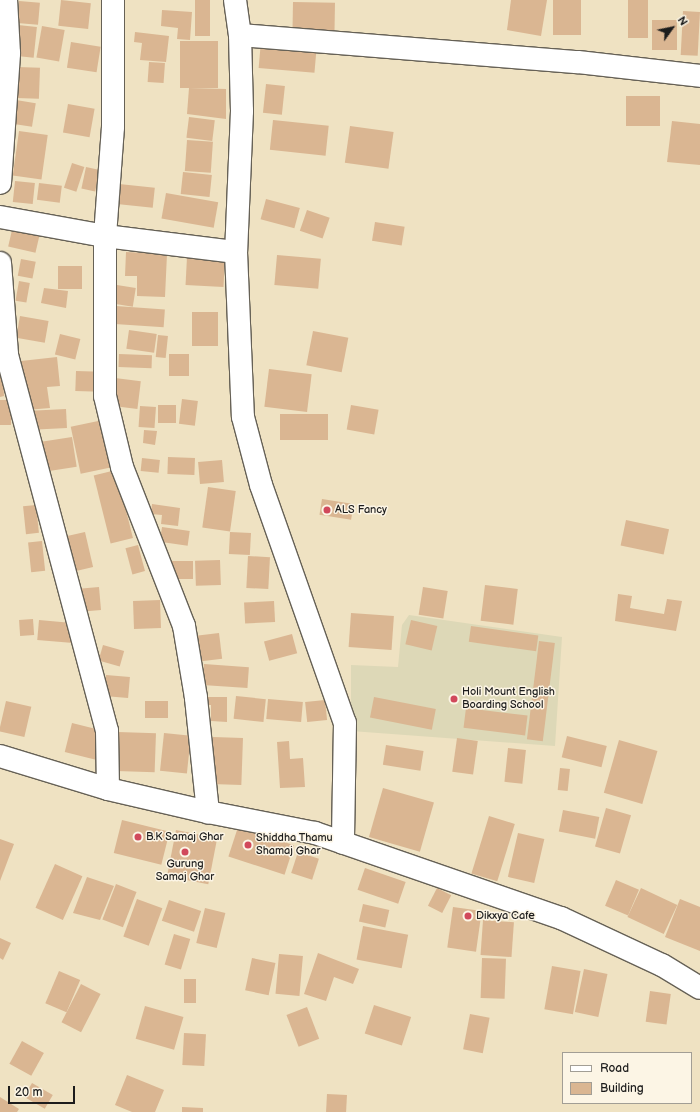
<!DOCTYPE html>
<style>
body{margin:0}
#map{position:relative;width:700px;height:1112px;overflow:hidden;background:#efe2c2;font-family:"Balsamiq Sans",sans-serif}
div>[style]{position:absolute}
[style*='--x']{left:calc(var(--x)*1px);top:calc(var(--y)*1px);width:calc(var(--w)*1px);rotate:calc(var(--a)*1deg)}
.built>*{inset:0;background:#ddd8b7}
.building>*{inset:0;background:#dab692;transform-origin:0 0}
.roads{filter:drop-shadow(1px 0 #666156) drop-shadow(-1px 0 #666156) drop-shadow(0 1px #666156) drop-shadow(0 -1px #666156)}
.street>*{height:22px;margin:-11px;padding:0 11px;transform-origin:11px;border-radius:11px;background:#fff}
.dots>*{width:11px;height:11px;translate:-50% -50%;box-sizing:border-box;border:2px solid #fcf5e5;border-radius:50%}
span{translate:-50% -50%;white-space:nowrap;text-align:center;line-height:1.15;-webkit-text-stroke:3px #fcf5e5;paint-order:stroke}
.poi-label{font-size:11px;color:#1c1c1c}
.left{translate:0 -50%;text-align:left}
.legend{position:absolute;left:562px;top:1052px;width:130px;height:52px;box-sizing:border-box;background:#fcf5e5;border:1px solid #a29e95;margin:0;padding:5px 7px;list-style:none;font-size:12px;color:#1c1c1c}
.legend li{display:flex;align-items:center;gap:8px;height:20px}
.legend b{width:20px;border:1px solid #a29e95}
.north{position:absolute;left:652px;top:8px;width:40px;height:40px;-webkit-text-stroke:3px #fcf5e5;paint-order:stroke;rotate:57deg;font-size:11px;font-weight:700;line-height:16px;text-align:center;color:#1c1c1c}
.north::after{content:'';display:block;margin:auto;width:14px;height:18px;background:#1c1c1c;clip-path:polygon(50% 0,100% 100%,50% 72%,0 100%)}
.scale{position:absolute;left:8px;top:1086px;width:67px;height:18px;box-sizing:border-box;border:2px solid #1c1c1c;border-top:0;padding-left:5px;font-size:12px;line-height:14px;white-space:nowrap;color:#1c1c1c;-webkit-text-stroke:3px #fcf5e5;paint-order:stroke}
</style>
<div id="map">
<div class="built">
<i style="clip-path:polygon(409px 615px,562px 637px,555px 746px,351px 731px,351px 665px,398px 667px,402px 625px)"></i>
</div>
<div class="building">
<i style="left:61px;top:0;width:30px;height:26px;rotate:6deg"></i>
<i style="left:195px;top:0;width:15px;height:36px"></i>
<i style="clip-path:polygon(511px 0,547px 0,541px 36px,507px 30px)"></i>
<i style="left:553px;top:0;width:28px;height:35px"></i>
<i style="left:628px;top:0;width:20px;height:38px"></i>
<i style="left:19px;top:1px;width:21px;height:22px;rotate:5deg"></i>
<i style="left:293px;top:2px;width:42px;height:30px;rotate:1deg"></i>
<i style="clip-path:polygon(162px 10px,192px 12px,190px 40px,177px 39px,178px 28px,161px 26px)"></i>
<i style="left:683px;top:11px;width:17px;height:44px;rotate:3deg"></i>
<i style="left:652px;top:20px;width:25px;height:30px"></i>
<i style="left:18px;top:25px;width:19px;height:31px;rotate:6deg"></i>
<i style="left:42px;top:26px;width:23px;height:32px;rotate:10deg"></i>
<i style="clip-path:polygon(135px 32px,169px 36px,166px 62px,140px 60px,142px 43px,134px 42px)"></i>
<i style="left:218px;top:41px;width:47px;height:38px;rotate:90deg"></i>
<i style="left:261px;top:41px;width:56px;height:27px;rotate:5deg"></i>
<i style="left:71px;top:42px;width:30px;height:26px;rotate:9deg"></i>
<i style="left:149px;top:62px;width:16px;height:20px;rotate:4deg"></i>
<i style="left:17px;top:67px;width:23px;height:31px;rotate:2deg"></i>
<i style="left:266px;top:84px;width:19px;height:29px;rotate:6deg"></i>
<i style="clip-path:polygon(189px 88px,226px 89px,226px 119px,187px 114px)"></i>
<i style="left:626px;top:96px;width:34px;height:30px"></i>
<i style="left:16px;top:100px;width:20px;height:24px;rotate:9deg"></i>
<i style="left:68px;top:104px;width:27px;height:29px;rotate:10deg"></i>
<i style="left:189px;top:117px;width:26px;height:21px;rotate:7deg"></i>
<i style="left:273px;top:120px;width:56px;height:30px;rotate:6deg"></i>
<i style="clip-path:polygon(672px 121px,700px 124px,700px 165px,667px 162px)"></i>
<i style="left:350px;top:126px;width:44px;height:37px;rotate:8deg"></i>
<i style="left:19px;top:131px;width:29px;height:45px;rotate:8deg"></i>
<i style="left:187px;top:140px;width:26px;height:31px;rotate:4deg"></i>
<i style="left:72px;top:163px;width:13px;height:26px;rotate:18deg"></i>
<i style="left:86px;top:167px;width:14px;height:22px;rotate:12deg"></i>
<i style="left:183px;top:172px;width:29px;height:22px;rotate:6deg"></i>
<i style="left:15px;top:181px;width:20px;height:21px;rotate:6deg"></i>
<i style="left:39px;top:183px;width:23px;height:17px;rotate:7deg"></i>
<i style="left:119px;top:184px;width:36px;height:20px;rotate:6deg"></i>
<i style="left:166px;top:193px;width:53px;height:26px;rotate:10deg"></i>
<i style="left:266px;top:199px;width:35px;height:21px;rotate:15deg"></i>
<i style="left:307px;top:210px;width:24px;height:22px;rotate:19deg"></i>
<i style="left:375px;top:222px;width:30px;height:19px;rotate:9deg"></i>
<i style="left:12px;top:230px;width:28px;height:17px;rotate:13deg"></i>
<i style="clip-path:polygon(126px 252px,167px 254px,165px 297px,137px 296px,137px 276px,125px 276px)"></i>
<i style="left:277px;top:255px;width:44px;height:30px;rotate:5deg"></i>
<i style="left:187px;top:257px;width:38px;height:28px;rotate:3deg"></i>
<i style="left:21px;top:259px;width:15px;height:17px;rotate:11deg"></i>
<i style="left:58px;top:266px;width:24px;height:23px"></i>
<i style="left:19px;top:281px;width:11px;height:20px;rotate:10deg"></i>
<i style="left:117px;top:285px;width:19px;height:19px;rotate:9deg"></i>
<i style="clip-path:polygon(44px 288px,68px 291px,66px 308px,41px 303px)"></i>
<i style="left:116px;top:306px;width:49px;height:18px;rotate:4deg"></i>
<i style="left:218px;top:312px;width:34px;height:26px;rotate:90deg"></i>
<i style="left:20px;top:316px;width:29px;height:22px;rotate:10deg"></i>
<i style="left:129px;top:330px;width:28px;height:19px;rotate:8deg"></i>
<i style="left:313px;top:331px;width:36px;height:35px;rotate:11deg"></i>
<i style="left:60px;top:334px;width:21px;height:21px;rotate:14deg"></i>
<i style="left:158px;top:335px;width:10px;height:22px;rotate:6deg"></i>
<i style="left:119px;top:354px;width:33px;height:13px;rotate:2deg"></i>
<i style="left:169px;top:354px;width:20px;height:22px"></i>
<i style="clip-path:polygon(57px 357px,60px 386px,47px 387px,50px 408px,26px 410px,21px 361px)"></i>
<i style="left:269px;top:369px;width:43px;height:38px;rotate:7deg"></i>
<i style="left:76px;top:371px;width:25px;height:20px;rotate:2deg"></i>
<i style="clip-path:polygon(0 377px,3px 377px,4px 396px,0 397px)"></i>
<i style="left:115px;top:378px;width:26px;height:28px;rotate:7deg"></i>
<i style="left:182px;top:399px;width:16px;height:25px;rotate:7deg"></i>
<i style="left:0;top:400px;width:11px;height:25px"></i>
<i style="left:158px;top:405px;width:18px;height:18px"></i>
<i style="left:351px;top:405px;width:28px;height:25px;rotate:10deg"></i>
<i style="left:140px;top:406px;width:16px;height:21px;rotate:4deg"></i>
<i style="left:66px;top:409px;width:19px;height:35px;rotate:87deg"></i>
<i style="left:280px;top:414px;width:48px;height:26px"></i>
<i style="left:103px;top:420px;width:48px;height:33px;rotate:78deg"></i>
<i style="clip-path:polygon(144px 430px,157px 431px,155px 445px,143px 443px)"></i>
<i style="left:72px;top:437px;width:30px;height:31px;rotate:81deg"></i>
<i style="left:168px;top:457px;width:27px;height:17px;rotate:2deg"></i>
<i style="left:142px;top:458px;width:18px;height:13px;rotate:6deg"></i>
<i style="left:222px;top:460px;width:22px;height:24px;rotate:85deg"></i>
<i style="left:116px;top:470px;width:70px;height:23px;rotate:76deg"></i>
<i style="left:208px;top:487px;width:28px;height:41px;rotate:8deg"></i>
<i style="left:322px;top:499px;width:32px;height:16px;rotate:9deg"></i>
<i style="clip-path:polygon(152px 504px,180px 508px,178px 526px,161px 524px,162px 515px,151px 514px)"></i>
<i style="left:36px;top:505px;width:28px;height:13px;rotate:84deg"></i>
<i style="left:626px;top:520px;width:44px;height:26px;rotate:12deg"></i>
<i style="left:162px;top:527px;width:28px;height:15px;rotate:8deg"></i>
<i style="left:85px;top:532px;width:36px;height:25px;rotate:77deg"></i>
<i style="left:230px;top:532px;width:21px;height:22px;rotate:3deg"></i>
<i style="left:42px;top:541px;width:30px;height:14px;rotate:84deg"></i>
<i style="left:138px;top:545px;width:27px;height:13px;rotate:75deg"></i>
<i style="left:248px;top:556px;width:22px;height:32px;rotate:3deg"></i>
<i style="left:220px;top:560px;width:25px;height:25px;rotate:88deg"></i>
<i style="left:172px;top:561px;width:21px;height:18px"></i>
<i style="left:485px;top:585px;width:33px;height:36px;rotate:7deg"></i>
<i style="left:99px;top:587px;width:23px;height:20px;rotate:85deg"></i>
<i style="left:423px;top:587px;width:25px;height:28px;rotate:9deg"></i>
<i style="clip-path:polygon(618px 594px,632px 596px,630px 608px,664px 614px,667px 599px,682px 601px,676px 631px,615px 621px)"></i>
<i style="left:160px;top:600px;width:28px;height:27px;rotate:88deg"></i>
<i style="left:274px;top:601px;width:21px;height:30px;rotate:87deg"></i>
<i style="left:351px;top:613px;width:43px;height:34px;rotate:4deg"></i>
<i style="left:33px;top:619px;width:16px;height:14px;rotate:86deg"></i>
<i style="left:39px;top:620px;width:36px;height:20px;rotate:5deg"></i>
<i style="left:411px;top:620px;width:27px;height:25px;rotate:13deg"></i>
<i style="left:471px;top:626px;width:68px;height:16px;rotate:8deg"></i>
<i style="left:219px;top:633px;width:26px;height:23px;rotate:83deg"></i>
<i style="left:292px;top:634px;width:20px;height:29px;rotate:75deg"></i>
<i style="left:539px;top:641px;width:16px;height:99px;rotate:7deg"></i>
<i style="left:103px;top:645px;width:22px;height:16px;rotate:16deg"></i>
<i style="left:204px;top:664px;width:45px;height:21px;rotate:4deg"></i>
<i style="left:106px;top:675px;width:24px;height:21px;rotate:5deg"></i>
<i style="left:236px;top:696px;width:30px;height:23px;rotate:6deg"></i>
<i style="clip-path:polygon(201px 697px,227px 697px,227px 722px,211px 721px,211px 705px,200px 705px)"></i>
<i style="left:374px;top:697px;width:63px;height:21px;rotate:11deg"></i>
<i style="left:268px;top:699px;width:35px;height:20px;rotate:5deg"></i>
<i style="left:325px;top:700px;width:20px;height:20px;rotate:84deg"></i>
<i style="left:6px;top:701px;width:26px;height:31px;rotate:13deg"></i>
<i style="left:145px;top:701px;width:23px;height:17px"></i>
<i style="left:466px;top:708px;width:62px;height:20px;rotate:7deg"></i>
<i style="left:72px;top:723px;width:32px;height:30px;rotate:14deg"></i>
<i style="left:118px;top:732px;width:38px;height:39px;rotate:2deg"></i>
<i style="left:164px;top:733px;width:27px;height:38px;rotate:6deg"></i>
<i style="left:567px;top:736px;width:41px;height:22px;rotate:14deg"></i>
<i style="left:213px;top:737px;width:30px;height:47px;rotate:2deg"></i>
<i style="left:457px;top:738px;width:21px;height:34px;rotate:8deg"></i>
<i style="left:619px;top:740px;width:40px;height:55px;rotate:16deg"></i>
<i style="clip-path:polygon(289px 741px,290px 759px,303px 758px,305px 787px,280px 788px,277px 742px)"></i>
<i style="left:386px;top:745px;width:38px;height:20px;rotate:9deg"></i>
<i style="left:508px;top:748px;width:18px;height:34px;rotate:6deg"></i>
<i style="left:560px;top:768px;width:10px;height:22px;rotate:6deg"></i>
<i style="left:383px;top:788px;width:53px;height:51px;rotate:16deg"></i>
<i style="left:606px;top:808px;width:26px;height:40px;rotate:16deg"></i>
<i style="left:563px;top:810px;width:37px;height:22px;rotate:11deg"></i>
<i style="left:489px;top:816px;width:27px;height:60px;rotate:17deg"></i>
<i style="left:122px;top:820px;width:49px;height:34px;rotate:14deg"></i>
<i style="left:238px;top:827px;width:59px;height:31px;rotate:18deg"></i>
<i style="left:176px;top:830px;width:42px;height:47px;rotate:11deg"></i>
<i style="left:518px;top:833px;width:27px;height:45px;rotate:13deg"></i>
<i style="clip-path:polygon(0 839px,14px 844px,0 881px)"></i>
<i style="left:298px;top:852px;width:22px;height:22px;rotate:18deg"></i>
<i style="left:55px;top:864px;width:30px;height:48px;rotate:24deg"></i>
<i style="left:365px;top:868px;width:43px;height:23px;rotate:19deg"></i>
<i style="clip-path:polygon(87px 877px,114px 886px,100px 920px,73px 913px)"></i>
<i style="left:616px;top:880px;width:25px;height:28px;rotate:23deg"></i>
<i style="left:116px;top:884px;width:22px;height:38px;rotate:21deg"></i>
<i style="left:437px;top:888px;width:16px;height:20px;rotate:27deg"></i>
<i style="left:641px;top:888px;width:40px;height:32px;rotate:25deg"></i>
<i style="left:137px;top:899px;width:27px;height:40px;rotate:20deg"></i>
<i style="clip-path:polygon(680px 899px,700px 907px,700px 951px,665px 937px)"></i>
<i style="left:169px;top:900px;width:34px;height:22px;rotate:19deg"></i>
<i style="left:363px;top:904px;width:27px;height:18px;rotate:13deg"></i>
<i style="left:453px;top:907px;width:29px;height:41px;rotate:8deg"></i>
<i style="left:205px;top:908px;width:21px;height:36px;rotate:14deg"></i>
<i style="left:483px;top:920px;width:31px;height:35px;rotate:4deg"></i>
<i style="left:363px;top:926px;width:46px;height:34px;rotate:11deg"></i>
<i style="left:174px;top:934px;width:17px;height:32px;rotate:17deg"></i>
<i style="clip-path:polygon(0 938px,11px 943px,3px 960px,0 958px)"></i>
<i style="clip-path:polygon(318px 953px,359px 969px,353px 984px,334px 977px,326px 1001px,304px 994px)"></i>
<i style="left:279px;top:954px;width:24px;height:40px;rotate:5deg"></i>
<i style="left:252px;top:958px;width:24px;height:33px;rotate:12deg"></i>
<i style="left:482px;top:958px;width:24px;height:40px;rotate:2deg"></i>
<i style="left:552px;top:966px;width:29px;height:44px;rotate:10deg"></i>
<i style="left:584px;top:969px;width:24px;height:44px;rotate:12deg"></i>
<i style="left:59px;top:971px;width:23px;height:35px;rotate:23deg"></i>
<i style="left:184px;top:979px;width:12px;height:24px"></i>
<i style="left:81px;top:984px;width:22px;height:43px;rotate:27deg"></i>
<i style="left:650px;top:991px;width:21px;height:31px;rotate:8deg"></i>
<i style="left:374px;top:1005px;width:39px;height:30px;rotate:18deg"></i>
<i style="left:145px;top:1006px;width:40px;height:34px;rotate:16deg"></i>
<i style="left:307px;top:1007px;width:34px;height:22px;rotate:69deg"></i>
<i style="left:470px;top:1014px;width:20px;height:36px;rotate:11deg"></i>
<i style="left:184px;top:1033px;width:22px;height:32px;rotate:3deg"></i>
<i style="left:22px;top:1041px;width:25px;height:26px;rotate:29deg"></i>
<i style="clip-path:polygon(127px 1075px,164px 1090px,155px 1112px,132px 1112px,115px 1105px)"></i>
<i style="left:32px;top:1083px;width:24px;height:16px;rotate:30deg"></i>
<i style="left:327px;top:1094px;width:20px;height:18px;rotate:3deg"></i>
<i style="clip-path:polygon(0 1097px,19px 1109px,17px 1112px,0 1112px)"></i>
<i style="clip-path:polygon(182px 1107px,203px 1108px,203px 1112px,182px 1112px)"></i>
</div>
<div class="roads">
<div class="street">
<i style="--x:113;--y:0;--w:127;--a:90"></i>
<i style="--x:113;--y:127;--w:109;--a:94.2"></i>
<i style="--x:105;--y:236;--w:160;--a:90"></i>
<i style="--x:105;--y:396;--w:73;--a:76.5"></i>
<i style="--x:122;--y:467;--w:171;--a:68.7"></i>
<i style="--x:184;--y:626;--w:73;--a:80.5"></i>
<i style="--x:196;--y:698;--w:115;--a:84"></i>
<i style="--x:235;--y:0;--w:35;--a:82"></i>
<i style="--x:240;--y:35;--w:76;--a:88.5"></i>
<i style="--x:242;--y:111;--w:141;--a:92.4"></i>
<i style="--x:236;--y:252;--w:165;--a:87.6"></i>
<i style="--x:243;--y:417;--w:70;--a:75.2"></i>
<i style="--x:261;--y:485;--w:252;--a:70.6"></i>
<i style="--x:345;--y:723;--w:120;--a:91"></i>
<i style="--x:240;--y:35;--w:339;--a:4.6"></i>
<i style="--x:578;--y:62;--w:123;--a:6.5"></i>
<i style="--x:0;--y:183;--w:130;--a:-86"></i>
<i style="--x:9;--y:53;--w:53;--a:-93.2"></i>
<i style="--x:0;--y:217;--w:107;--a:10.3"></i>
<i style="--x:105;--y:236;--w:132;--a:7"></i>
<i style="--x:0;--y:263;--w:92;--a:85.6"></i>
<i style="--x:7;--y:355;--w:389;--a:75.1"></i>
<i style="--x:107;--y:731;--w:58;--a:89"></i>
<i style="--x:0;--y:756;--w:113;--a:17"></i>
<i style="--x:108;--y:789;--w:103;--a:13"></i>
<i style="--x:208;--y:812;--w:109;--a:11.1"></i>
<i style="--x:315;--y:833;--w:260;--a:19.1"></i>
<i style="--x:561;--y:918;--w:111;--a:25"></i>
<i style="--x:662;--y:965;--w:44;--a:31.2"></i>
</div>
</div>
<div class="dots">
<i style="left:327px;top:510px;background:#d1495b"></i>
<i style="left:454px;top:699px;background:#d1495b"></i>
<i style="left:138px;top:837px;background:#d1495b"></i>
<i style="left:248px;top:845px;background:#d1495b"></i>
<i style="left:185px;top:852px;background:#d1495b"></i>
<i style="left:468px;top:916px;background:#d1495b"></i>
</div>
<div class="poi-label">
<span class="left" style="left:335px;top:510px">ALS Fancy</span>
<span class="left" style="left:462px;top:699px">Holi Mount English<br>Boarding School</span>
<span class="left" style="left:146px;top:837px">B.K Samaj Ghar</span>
<span class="left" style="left:256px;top:845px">Shiddha Thamu<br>Shamaj Ghar</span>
<span style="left:185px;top:871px">Gurung<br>Samaj Ghar</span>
<span class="left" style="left:476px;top:916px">Dikxya Cafe</span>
</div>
<ul class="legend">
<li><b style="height:5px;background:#fff"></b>Road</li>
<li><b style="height:11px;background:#dab692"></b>Building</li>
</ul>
<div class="north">N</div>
<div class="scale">20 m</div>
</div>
